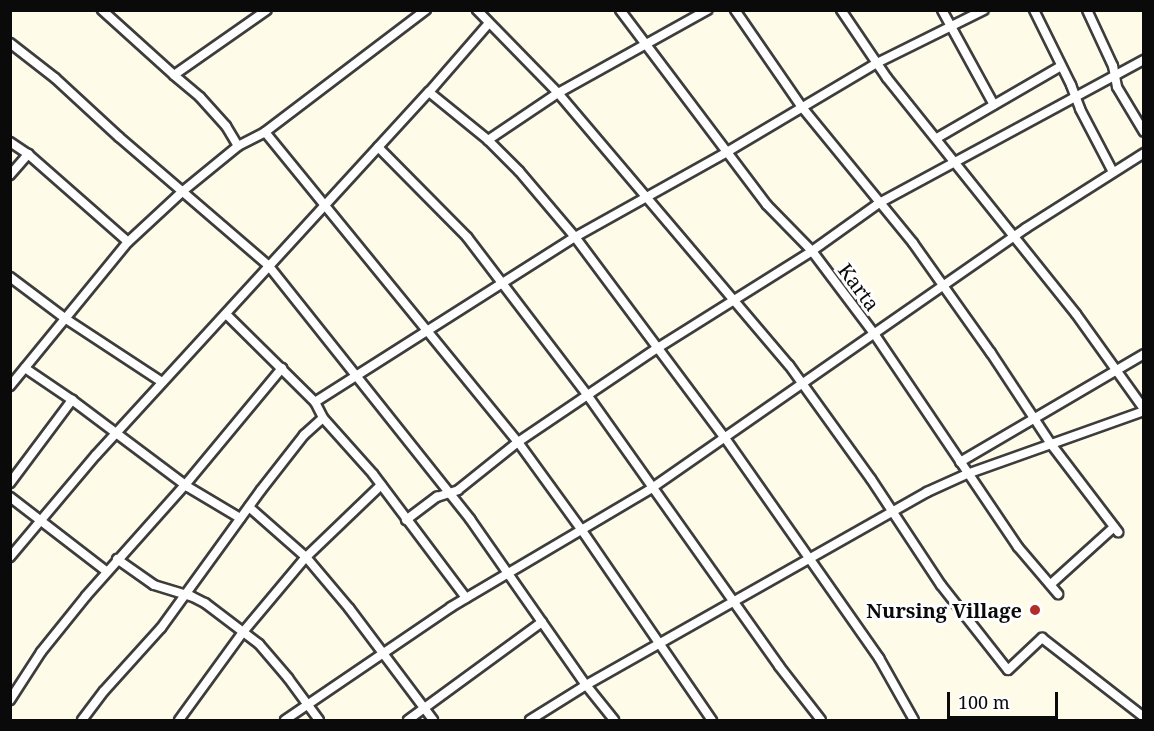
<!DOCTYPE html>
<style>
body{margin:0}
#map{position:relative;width:1154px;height:731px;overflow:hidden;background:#fefbe9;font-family:"Noto Serif",serif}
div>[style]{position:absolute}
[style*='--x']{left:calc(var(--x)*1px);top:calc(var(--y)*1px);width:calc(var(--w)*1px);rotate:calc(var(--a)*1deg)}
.roads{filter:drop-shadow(2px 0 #3d3d3d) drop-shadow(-2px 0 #3d3d3d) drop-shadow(0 2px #3d3d3d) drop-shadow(0 -2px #3d3d3d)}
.minor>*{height:8px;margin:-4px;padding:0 4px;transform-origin:4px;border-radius:4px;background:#fff}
.dots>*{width:16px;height:16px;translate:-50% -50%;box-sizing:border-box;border:3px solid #fff;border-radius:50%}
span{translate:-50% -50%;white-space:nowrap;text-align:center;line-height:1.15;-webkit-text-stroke:6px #fff;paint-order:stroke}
.street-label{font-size:20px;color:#0a0a0a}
.poi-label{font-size:20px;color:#0a0a0a;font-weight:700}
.right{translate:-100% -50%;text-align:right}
.frame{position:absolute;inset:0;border:12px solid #0a0a0a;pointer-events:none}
.scale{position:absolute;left:947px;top:692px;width:111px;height:27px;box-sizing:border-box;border:3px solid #0a0a0a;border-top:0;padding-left:8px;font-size:18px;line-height:21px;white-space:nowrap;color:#0a0a0a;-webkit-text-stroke:4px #fff;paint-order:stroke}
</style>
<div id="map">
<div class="roads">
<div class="minor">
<i style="--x:102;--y:10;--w:97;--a:42.1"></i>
<i style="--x:477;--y:10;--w:116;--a:45.7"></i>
<i style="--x:558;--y:93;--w:357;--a:49.7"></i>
<i style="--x:789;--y:365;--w:140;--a:54.3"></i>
<i style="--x:871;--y:479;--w:127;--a:56.6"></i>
<i style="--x:941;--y:585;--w:108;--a:51.8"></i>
<i style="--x:1008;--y:670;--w:47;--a:-43.3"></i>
<i style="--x:1042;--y:638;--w:129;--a:37.8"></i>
<i style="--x:620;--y:10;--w:244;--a:53"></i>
<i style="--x:767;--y:205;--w:64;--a:45.6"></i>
<i style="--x:812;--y:251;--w:105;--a:53.1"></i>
<i style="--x:875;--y:335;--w:256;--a:56"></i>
<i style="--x:1018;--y:547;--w:62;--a:49.6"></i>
<i style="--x:735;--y:10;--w:116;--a:55.5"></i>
<i style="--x:801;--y:106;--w:177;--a:50.7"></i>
<i style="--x:913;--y:243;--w:135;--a:54.7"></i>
<i style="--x:991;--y:353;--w:109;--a:56.6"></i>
<i style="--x:1051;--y:444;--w:111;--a:52.7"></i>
<i style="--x:841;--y:10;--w:82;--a:55.9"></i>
<i style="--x:887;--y:78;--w:302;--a:51.3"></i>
<i style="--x:1076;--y:314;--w:117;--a:54.4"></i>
<i style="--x:942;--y:10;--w:108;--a:61.3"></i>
<i style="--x:1034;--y:10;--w:84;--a:63.7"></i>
<i style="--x:1071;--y:85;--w:26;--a:69"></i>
<i style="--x:1080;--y:109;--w:71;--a:62.4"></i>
<i style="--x:1087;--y:10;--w:62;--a:65.1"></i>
<i style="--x:1113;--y:66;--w:21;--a:79"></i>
<i style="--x:1117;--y:87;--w:52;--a:59"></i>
<i style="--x:10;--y:43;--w:57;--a:37.9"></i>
<i style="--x:55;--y:78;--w:87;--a:42.7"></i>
<i style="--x:119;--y:137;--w:196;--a:40.7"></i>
<i style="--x:268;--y:265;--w:325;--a:51.5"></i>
<i style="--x:470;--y:519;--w:203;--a:55.1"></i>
<i style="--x:586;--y:685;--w:45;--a:51.3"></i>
<i style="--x:429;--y:92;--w:76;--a:39.1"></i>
<i style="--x:488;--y:140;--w:44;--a:45"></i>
<i style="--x:519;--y:171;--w:87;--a:49.7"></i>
<i style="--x:575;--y:237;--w:251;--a:53.3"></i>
<i style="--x:725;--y:438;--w:269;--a:55"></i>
<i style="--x:879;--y:658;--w:71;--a:60.6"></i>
<i style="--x:265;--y:132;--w:400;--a:50.8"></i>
<i style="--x:518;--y:442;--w:107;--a:54.1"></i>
<i style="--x:581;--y:529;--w:232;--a:55.6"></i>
<i style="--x:937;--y:138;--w:143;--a:-30.1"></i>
<i style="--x:488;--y:140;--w:84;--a:-33.9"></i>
<i style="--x:558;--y:93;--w:171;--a:-29.1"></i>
<i style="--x:10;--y:142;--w:22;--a:34"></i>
<i style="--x:28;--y:154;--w:133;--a:41.3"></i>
<i style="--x:238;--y:146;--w:23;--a:-121"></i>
<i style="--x:226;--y:126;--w:39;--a:-132"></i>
<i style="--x:200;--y:97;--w:34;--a:-140"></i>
<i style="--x:174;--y:75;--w:113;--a:-35"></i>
<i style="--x:378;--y:147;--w:127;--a:45.3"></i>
<i style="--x:467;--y:237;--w:200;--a:52.7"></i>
<i style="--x:588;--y:396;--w:331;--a:54.7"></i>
<i style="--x:779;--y:666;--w:68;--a:52.1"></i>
<i style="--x:10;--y:175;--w:28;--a:-49"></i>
<i style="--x:10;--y:277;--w:70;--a:36.9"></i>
<i style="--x:66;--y:319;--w:115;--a:33.3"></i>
<i style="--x:226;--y:314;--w:125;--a:44.7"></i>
<i style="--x:315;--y:402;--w:18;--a:63"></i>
<i style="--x:323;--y:418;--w:75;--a:48.2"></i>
<i style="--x:373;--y:474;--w:155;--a:53.1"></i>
<i style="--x:10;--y:386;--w:186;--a:-50.7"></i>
<i style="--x:128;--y:242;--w:75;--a:-42.8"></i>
<i style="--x:183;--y:191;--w:71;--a:-39.3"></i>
<i style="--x:238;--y:146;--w:30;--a:-27"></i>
<i style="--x:265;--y:132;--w:202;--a:-37.2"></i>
<i style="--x:72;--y:400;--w:145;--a:36.9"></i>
<i style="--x:188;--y:487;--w:61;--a:30.8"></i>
<i style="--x:315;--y:402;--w:308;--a:-32.4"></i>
<i style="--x:575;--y:237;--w:174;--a:-29.2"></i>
<i style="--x:727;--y:152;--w:174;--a:-30.7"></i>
<i style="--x:877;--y:63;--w:119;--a:-26.4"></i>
<i style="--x:960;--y:462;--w:213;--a:-30.4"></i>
<i style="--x:10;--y:483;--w:104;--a:-53.2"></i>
<i style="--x:72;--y:400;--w:57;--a:-145.8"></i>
<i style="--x:10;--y:497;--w:121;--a:37.6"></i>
<i style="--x:249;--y:507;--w:76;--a:41.3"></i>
<i style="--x:306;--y:557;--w:67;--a:49.9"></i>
<i style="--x:349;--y:608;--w:140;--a:53.1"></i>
<i style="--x:406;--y:520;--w:39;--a:-37"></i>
<i style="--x:437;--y:497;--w:22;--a:-18"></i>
<i style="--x:458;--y:490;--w:77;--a:-38.7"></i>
<i style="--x:518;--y:442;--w:166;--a:-34"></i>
<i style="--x:656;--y:349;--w:184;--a:-32.1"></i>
<i style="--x:812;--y:251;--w:82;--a:-35.6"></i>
<i style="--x:879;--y:203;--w:301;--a:-28.4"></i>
<i style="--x:10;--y:557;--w:133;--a:-49.9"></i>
<i style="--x:96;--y:455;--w:493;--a:-47.5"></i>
<i style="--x:429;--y:92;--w:91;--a:-49"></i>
<i style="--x:117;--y:559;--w:45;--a:35.1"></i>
<i style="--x:154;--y:585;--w:39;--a:17"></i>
<i style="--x:191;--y:596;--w:16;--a:27"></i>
<i style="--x:205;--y:603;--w:68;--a:37.2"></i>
<i style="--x:259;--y:644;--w:45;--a:49.5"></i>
<i style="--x:288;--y:678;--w:52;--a:53.6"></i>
<i style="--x:1051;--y:584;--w:85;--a:-42.1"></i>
<i style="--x:10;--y:700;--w:57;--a:-57.1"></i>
<i style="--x:41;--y:652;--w:72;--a:-51.2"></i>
<i style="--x:86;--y:596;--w:149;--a:-48.3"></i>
<i style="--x:185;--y:485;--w:152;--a:-50.3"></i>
<i style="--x:82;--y:720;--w:36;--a:-53"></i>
<i style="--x:104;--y:691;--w:85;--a:-47.9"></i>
<i style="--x:161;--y:628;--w:170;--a:-54.1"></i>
<i style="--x:261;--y:490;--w:70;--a:-52"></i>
<i style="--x:304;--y:435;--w:25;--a:-42"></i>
<i style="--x:179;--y:720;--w:109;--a:-54"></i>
<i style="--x:243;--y:632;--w:98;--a:-50"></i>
<i style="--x:306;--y:557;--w:104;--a:-43.8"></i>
<i style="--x:285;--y:720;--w:201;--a:-34.2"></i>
<i style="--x:451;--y:607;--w:234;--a:-30.6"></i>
<i style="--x:652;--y:488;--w:455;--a:-34.8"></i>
<i style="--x:1026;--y:228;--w:140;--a:-32.4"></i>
<i style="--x:408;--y:720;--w:166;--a:-36.2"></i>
<i style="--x:530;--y:720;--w:66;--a:-32"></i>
<i style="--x:586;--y:685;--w:392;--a:-29.5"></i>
<i style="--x:927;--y:492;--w:44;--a:-24.2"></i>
<i style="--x:967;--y:474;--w:188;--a:-19.6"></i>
</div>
</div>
<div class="dots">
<i style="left:1035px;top:610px;background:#b32d2a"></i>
</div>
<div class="street-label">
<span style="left:859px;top:287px;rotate:53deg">Karta</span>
</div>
<div class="poi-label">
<span class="right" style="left:1022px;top:610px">Nursing Village</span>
</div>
<div class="frame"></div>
<div class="scale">100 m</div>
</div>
